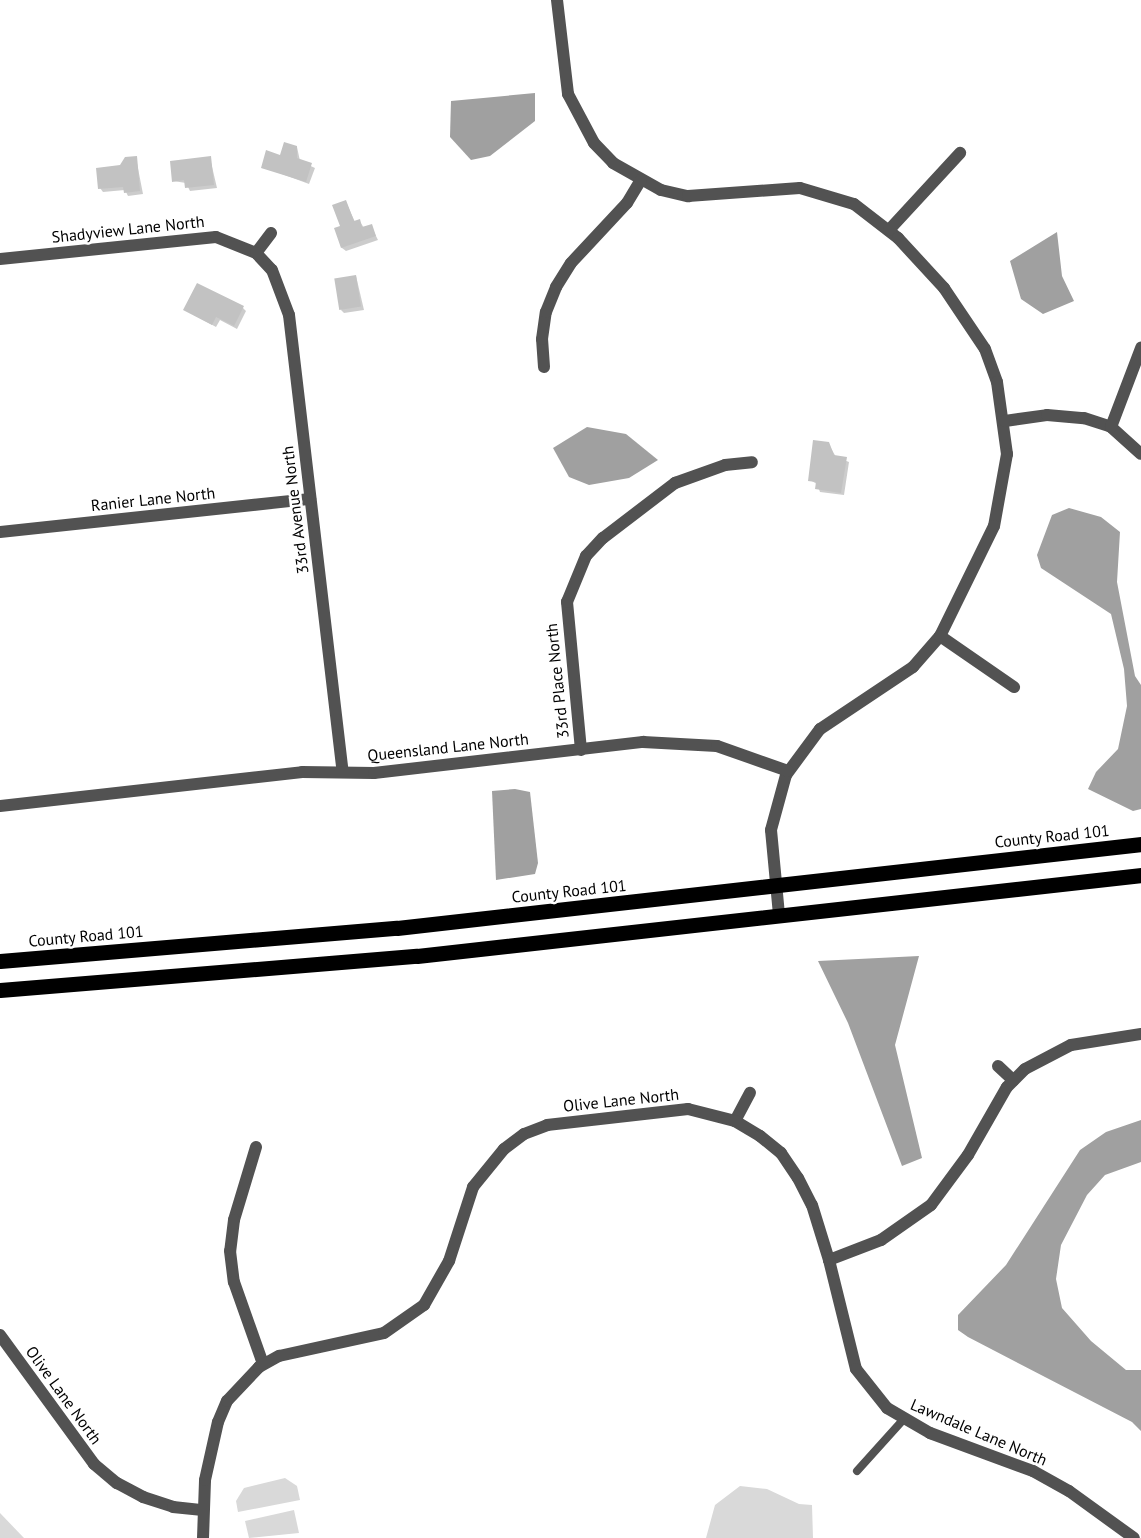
<!DOCTYPE html>
<style>
body{margin:0}
#map{position:relative;width:1141px;height:1538px;overflow:hidden;background:#fff;font-family:"PT Sans",sans-serif}
div>[style]{position:absolute}
[style*='--x']{left:calc(var(--x)*1px);top:calc(var(--y)*1px);width:calc(var(--w)*1px);rotate:calc(var(--a)*1deg)}
.green>*{inset:0;background:#d9d9d9}
.water>*{inset:0;background:#a0a0a0}
.shadow>*{inset:0;background:#0003}
.building>*{inset:0;background:#c2c2c2;transform-origin:0 0}
.lane>*{height:8px;margin:-4px;padding:0 4px;transform-origin:4px;border-radius:4px;background:#525252}
.street>*{height:12px;margin:-6px;padding:0 6px;transform-origin:6px;border-radius:6px;background:#525252}
.primary>*{height:15px;margin:-7.5px;padding:0 7.5px;transform-origin:7.5px;border-radius:7.5px;background:#000}
span{translate:-50% -50%;white-space:nowrap;text-align:center;line-height:1.15;-webkit-text-stroke:5px #fff;paint-order:stroke}
.street-label{font-size:16px;color:#000}
</style>
<div id="map">
<div class="green">
<i style="clip-path:polygon(285px 1478px,297px 1486px,300px 1500px,238px 1512px,236px 1501px,244px 1488px)"></i>
<i style="clip-path:polygon(740px 1486px,767px 1489px,799px 1504px,812px 1505px,813px 1538px,706px 1538px,715px 1505px)"></i>
<i style="clip-path:polygon(294px 1510px,299px 1533px,249px 1538px,245px 1521px)"></i>
<i style="clip-path:polygon(0 1513px,24px 1538px,0 1538px)"></i>
</div>
<div class="water">
<i style="clip-path:polygon(535px 93px,535px 121px,490px 156px,471px 160px,450px 137px,451px 101px)"></i>
<i style="clip-path:polygon(1057px 232px,1062px 276px,1074px 301px,1043px 314px,1021px 299px,1010px 261px)"></i>
<i style="clip-path:polygon(587px 427px,626px 434px,658px 460px,629px 478px,589px 485px,569px 477px,553px 448px)"></i>
<i style="clip-path:polygon(1069px 508px,1101px 517px,1120px 532px,1117px 582px,1135px 676px,1141px 685px,1141px 809px,1133px 811px,1088px 789px,1096px 772px,1118px 749px,1127px 706px,1124px 669px,1111px 614px,1041px 568px,1037px 555px,1052px 515px)"></i>
<i style="clip-path:polygon(515px 789px,530px 792px,538px 863px,535px 874px,496px 880px,492px 791px)"></i>
<i style="clip-path:polygon(919px 956px,895px 1045px,922px 1158px,902px 1166px,848px 1023px,818px 961px)"></i>
<i style="clip-path:polygon(1141px 1120px,1141px 1162px,1105px 1175px,1087px 1195px,1061px 1245px,1056px 1279px,1062px 1308px,1091px 1341px,1126px 1370px,1141px 1370px,1141px 1431px,1132px 1422px,968px 1337px,958px 1330px,958px 1315px,1006px 1265px,1080px 1150px,1106px 1132px)"></i>
</div>
<div class="shadow">
<i style="clip-path:polygon(297px 147px,300px 161px,315px 168px,309px 184px,263px 167px)"></i>
<i style="clip-path:polygon(136px 158px,143px 194px,128px 196px,125px 190px,103px 192px,100px 188px)"></i>
<i style="clip-path:polygon(210px 158px,217px 188px,190px 191px,186px 183px,173px 181px)"></i>
<i style="clip-path:polygon(346px 202px,355px 222px,359px 220px,364px 228px,371px 226px,378px 240px,346px 251px,342px 248px,336px 229px,342px 227px)"></i>
<i style="clip-path:polygon(356px 276px,364px 310px,344px 313px,341px 310px)"></i>
<i style="clip-path:polygon(243px 308px,246px 311px,237px 329px,220px 320px,216px 327px,185px 310px)"></i>
<i style="clip-path:polygon(828px 443px,836px 457px,849px 462px,844px 495px,820px 492px,817px 484px,810px 480px)"></i>
</div>
<div class="building">
<i style="clip-path:polygon(284px 142px,297px 146px,297px 158px,312px 163px,306px 182px,261px 168px,266px 150px,280px 155px)"></i>
<i style="clip-path:polygon(137px 156px,140px 191px,124px 193px,123px 187px,98px 189px,96px 168px,120px 165px,125px 157px)"></i>
<i style="clip-path:polygon(211px 156px,214px 185px,185px 188px,184px 180px,172px 182px,170px 161px)"></i>
<i style="clip-path:polygon(346px 200px,354px 221px,360px 219px,362px 227px,372px 224px,376px 236px,341px 248px,334px 228px,340px 226px,332px 205px)"></i>
<i style="left:356px;top:275px;width:32px;height:22px;rotate:81deg"></i>
<i style="clip-path:polygon(197px 283px,244px 306px,234px 326px,216px 317px,212px 325px,183px 310px)"></i>
<i style="clip-path:polygon(813px 440px,829px 442px,834px 455px,847px 457px,841px 493px,815px 489px,816px 482px,808px 481px)"></i>
</div>
<div class="lane">
<i style="--x:857;--y:1471;--w:69;--a:-48"></i>
</div>
<div class="street">
<i style="--x:557;--y:0;--w:95;--a:83.3"></i>
<i style="--x:568;--y:94;--w:55;--a:62"></i>
<i style="--x:594;--y:143;--w:28;--a:46"></i>
<i style="--x:613;--y:163;--w:55;--a:29.4"></i>
<i style="--x:661;--y:190;--w:28;--a:13"></i>
<i style="--x:688;--y:196;--w:112;--a:-4.1"></i>
<i style="--x:800;--y:188;--w:56;--a:16.5"></i>
<i style="--x:854;--y:204;--w:56;--a:37.7"></i>
<i style="--x:898;--y:238;--w:68;--a:47.4"></i>
<i style="--x:944;--y:288;--w:73;--a:56.1"></i>
<i style="--x:985;--y:349;--w:35;--a:70"></i>
<i style="--x:997;--y:382;--w:73;--a:82.1"></i>
<i style="--x:1007;--y:454;--w:73;--a:100.2"></i>
<i style="--x:994;--y:526;--w:123;--a:116.1"></i>
<i style="--x:940;--y:636;--w:41;--a:131.1"></i>
<i style="--x:913;--y:667;--w:112;--a:146.3"></i>
<i style="--x:820;--y:729;--w:57;--a:126.5"></i>
<i style="--x:786;--y:775;--w:57;--a:105.3"></i>
<i style="--x:771;--y:830;--w:85;--a:84.6"></i>
<i style="--x:889;--y:230;--w:105;--a:-47.3"></i>
<i style="--x:256;--y:253;--w:25;--a:-53"></i>
<i style="--x:0;--y:259;--w:217;--a:-5.8"></i>
<i style="--x:216;--y:237;--w:43;--a:21.8"></i>
<i style="--x:256;--y:253;--w:23;--a:47"></i>
<i style="--x:272;--y:270;--w:48;--a:69.3"></i>
<i style="--x:289;--y:315;--w:460;--a:83.3"></i>
<i style="--x:544;--y:367;--w:28;--a:-94"></i>
<i style="--x:542;--y:339;--w:27;--a:-82"></i>
<i style="--x:546;--y:312;--w:27;--a:-68"></i>
<i style="--x:556;--y:287;--w:28;--a:-58"></i>
<i style="--x:571;--y:263;--w:82;--a:-47"></i>
<i style="--x:627;--y:203;--w:27;--a:-59"></i>
<i style="--x:1005;--y:421;--w:42;--a:-8.1"></i>
<i style="--x:1047;--y:415;--w:37;--a:5"></i>
<i style="--x:1084;--y:418;--w:28;--a:18"></i>
<i style="--x:1111;--y:427;--w:40;--a:42"></i>
<i style="--x:1111;--y:427;--w:85;--a:-69.2"></i>
<i style="--x:0;--y:532;--w:312;--a:-6.1"></i>
<i style="--x:940;--y:636;--w:90;--a:34.6"></i>
<i style="--x:581;--y:750;--w:149;--a:-95.4"></i>
<i style="--x:567;--y:602;--w:50;--a:-67.6"></i>
<i style="--x:586;--y:556;--w:25;--a:-47"></i>
<i style="--x:603;--y:538;--w:91;--a:-37.4"></i>
<i style="--x:675;--y:483;--w:53;--a:-19.8"></i>
<i style="--x:725;--y:465;--w:27;--a:-6"></i>
<i style="--x:0;--y:806;--w:304;--a:-6.4"></i>
<i style="--x:302;--y:772;--w:72;--a:0.8"></i>
<i style="--x:374;--y:773;--w:271;--a:-6.6"></i>
<i style="--x:643;--y:742;--w:74;--a:3.1"></i>
<i style="--x:717;--y:746;--w:75;--a:19.4"></i>
<i style="--x:998;--y:1066;--w:21;--a:43"></i>
<i style="--x:735;--y:1121;--w:32;--a:-62"></i>
<i style="--x:256;--y:1147;--w:76;--a:106.8"></i>
<i style="--x:234;--y:1220;--w:31;--a:97"></i>
<i style="--x:230;--y:1251;--w:31;--a:83"></i>
<i style="--x:234;--y:1282;--w:87;--a:70.5"></i>
<i style="--x:829;--y:1260;--w:56;--a:-21"></i>
<i style="--x:881;--y:1240;--w:61;--a:-35"></i>
<i style="--x:931;--y:1205;--w:62;--a:-53.5"></i>
<i style="--x:968;--y:1155;--w:78;--a:-60.2"></i>
<i style="--x:1007;--y:1087;--w:25;--a:-45"></i>
<i style="--x:1025;--y:1069;--w:52;--a:-27.6"></i>
<i style="--x:1071;--y:1045;--w:71;--a:-8.9"></i>
<i style="--x:0;--y:1335;--w:160;--a:53.9"></i>
<i style="--x:94;--y:1464;--w:30;--a:40"></i>
<i style="--x:117;--y:1483;--w:30;--a:28"></i>
<i style="--x:143;--y:1497;--w:32;--a:18"></i>
<i style="--x:173;--y:1507;--w:30;--a:6"></i>
<i style="--x:203;--y:1538;--w:58;--a:-88"></i>
<i style="--x:205;--y:1480;--w:59;--a:-77.4"></i>
<i style="--x:218;--y:1422;--w:23;--a:-67"></i>
<i style="--x:227;--y:1401;--w:47;--a:-46.7"></i>
<i style="--x:259;--y:1367;--w:23;--a:-29"></i>
<i style="--x:279;--y:1356;--w:107;--a:-12.4"></i>
<i style="--x:384;--y:1333;--w:49;--a:-35"></i>
<i style="--x:424;--y:1305;--w:51;--a:-60.4"></i>
<i style="--x:449;--y:1261;--w:78;--a:-72"></i>
<i style="--x:473;--y:1187;--w:49;--a:-50.8"></i>
<i style="--x:504;--y:1149;--w:25;--a:-37"></i>
<i style="--x:524;--y:1134;--w:25;--a:-21"></i>
<i style="--x:547;--y:1125;--w:142;--a:-6.5"></i>
<i style="--x:688;--y:1109;--w:49;--a:14.3"></i>
<i style="--x:735;--y:1121;--w:29;--a:31"></i>
<i style="--x:760;--y:1136;--w:27;--a:39"></i>
<i style="--x:781;--y:1153;--w:30;--a:56"></i>
<i style="--x:798;--y:1178;--w:30;--a:63"></i>
<i style="--x:812;--y:1205;--w:58;--a:72.8"></i>
<i style="--x:829;--y:1260;--w:112;--a:76.1"></i>
<i style="--x:856;--y:1369;--w:50;--a:51.5"></i>
<i style="--x:887;--y:1408;--w:50;--a:30.2"></i>
<i style="--x:930;--y:1433;--w:110;--a:20.3"></i>
<i style="--x:1033;--y:1471;--w:41;--a:29.1"></i>
<i style="--x:1069;--y:1491;--w:80;--a:35.9"></i>
</div>
<div class="primary">
<i style="--x:0;--y:961;--w:398;--a:-4.8"></i>
<i style="--x:397;--y:928;--w:749;--a:-6.44"></i>
<i style="--x:0;--y:990;--w:418;--a:-4.7"></i>
<i style="--x:417;--y:956;--w:729;--a:-6.38"></i>
</div>
<div class="street-label">
<span style="left:128px;top:229px;rotate:-6deg">Shadyview Lane North</span>
<span style="left:153px;top:499px;rotate:-6deg">Ranier Lane North</span>
<span style="left:295px;top:510px;rotate:-97deg">33rd Avenue North</span>
<span style="left:557px;top:681px;rotate:-96deg">33rd Place North</span>
<span style="left:448px;top:747px;rotate:-6deg">Queensland Lane North</span>
<span style="left:1052px;top:836px;rotate:-6deg">County Road 101</span>
<span style="left:569px;top:891px;rotate:-6deg">County Road 101</span>
<span style="left:86px;top:936px;rotate:-5deg">County Road 101</span>
<span style="left:621px;top:1100px;rotate:-6deg">Olive Lane North</span>
<span style="left:64px;top:1395px;rotate:54deg">Olive Lane North</span>
<span style="left:979px;top:1432px;rotate:23deg">Lawndale Lane North</span>
</div>
</div>
